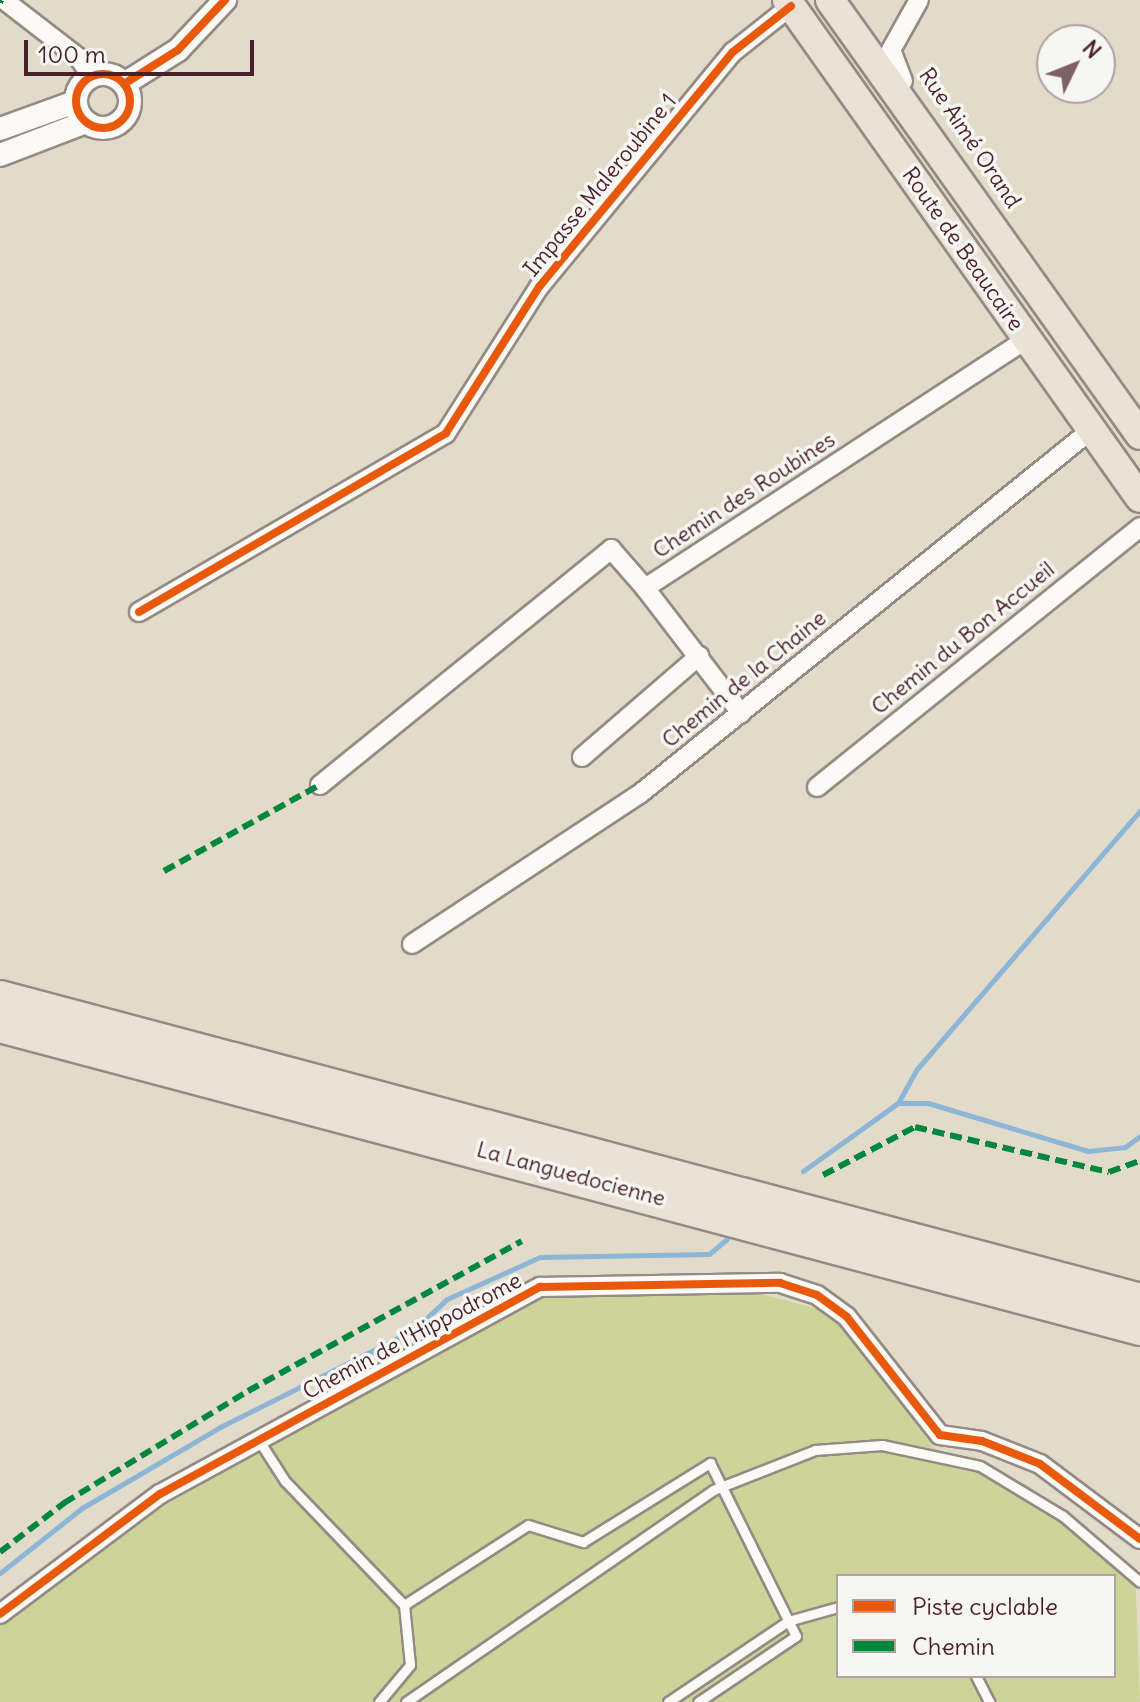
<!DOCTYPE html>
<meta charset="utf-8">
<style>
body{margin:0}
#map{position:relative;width:1140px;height:1702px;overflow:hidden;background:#e2dbca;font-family:Delius,sans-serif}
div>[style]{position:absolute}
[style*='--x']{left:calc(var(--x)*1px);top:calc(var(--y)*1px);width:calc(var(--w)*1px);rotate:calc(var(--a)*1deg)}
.green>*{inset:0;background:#ccd49a}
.stream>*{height:5px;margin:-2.5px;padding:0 2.5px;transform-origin:2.5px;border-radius:2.5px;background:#8db5d5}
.roads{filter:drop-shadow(2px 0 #958a84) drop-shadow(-2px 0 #958a84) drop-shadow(0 2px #958a84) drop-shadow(0 -2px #958a84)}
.service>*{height:9px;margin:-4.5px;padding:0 4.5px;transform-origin:4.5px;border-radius:4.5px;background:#fbfaf7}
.minor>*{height:18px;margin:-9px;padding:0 9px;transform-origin:9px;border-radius:9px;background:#fbfaf7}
.tertiary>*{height:22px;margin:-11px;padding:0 11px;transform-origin:11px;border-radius:11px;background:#fbfaf7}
.tertiary>.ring{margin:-11px;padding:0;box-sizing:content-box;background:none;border:22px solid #fbfaf7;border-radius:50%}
.primary>*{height:28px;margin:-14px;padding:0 14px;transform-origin:14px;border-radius:14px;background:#eae2d7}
.motorway>*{height:32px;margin:-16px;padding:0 16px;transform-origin:16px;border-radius:16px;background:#eae2d7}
.quiet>*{height:6px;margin-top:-3px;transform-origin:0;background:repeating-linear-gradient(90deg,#00873e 0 12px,transparent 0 18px)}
.cycleway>*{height:8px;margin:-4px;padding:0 4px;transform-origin:4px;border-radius:4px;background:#e8590c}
.cycleway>.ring{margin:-4px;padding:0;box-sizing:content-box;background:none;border:8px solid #e8590c;border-radius:50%}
span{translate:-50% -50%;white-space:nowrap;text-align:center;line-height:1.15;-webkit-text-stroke:7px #f6f6f2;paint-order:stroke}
.street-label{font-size:22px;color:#4a1f2b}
.legend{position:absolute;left:836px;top:1574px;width:280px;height:104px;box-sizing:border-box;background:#f6f6f2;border:2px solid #b1a0a2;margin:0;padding:10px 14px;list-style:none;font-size:24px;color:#4a1f2b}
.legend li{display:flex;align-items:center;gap:16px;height:40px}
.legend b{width:40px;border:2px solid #b1a0a2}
.north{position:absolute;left:1036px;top:24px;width:80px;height:80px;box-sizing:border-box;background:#f6f6f2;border:2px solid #b1a0a2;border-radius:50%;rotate:47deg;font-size:22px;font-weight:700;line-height:32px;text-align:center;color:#4a1f2b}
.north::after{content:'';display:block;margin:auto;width:28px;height:36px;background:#7f6163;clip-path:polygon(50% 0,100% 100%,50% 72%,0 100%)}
.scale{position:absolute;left:24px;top:40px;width:230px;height:36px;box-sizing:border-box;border:4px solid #4a1f2b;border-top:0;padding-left:10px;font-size:24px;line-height:28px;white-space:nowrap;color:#4a1f2b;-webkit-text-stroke:6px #f6f6f2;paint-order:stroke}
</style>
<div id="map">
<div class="green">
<i style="clip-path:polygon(evenodd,749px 1291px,834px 1313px,934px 1448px,1027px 1485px,1135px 1568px,1140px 1702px,0 1702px,0 1623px,17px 1608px,151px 1513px,475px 1332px,551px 1294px,749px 1291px,838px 1576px,1114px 1576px,1114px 1676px,838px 1676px,838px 1576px)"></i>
</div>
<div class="stream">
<i style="--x:898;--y:1103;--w:39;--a:-61"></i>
<i style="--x:917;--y:1069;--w:341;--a:-49.2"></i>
<i style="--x:803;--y:1171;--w:117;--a:-35.6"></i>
<i style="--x:898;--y:1103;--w:30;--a:0"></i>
<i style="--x:928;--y:1103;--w:167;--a:16.7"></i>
<i style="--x:1088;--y:1151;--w:37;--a:-6"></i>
<i style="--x:1125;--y:1147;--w:19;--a:-36"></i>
<i style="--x:0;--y:1573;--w:105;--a:-38.4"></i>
<i style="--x:82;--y:1508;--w:160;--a:-30.4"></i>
<i style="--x:220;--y:1427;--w:217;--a:-26.6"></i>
<i style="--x:414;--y:1330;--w:45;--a:-43.2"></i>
<i style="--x:447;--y:1299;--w:102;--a:-24.3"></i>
<i style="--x:540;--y:1257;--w:169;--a:-1"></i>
<i style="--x:709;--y:1254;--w:23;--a:-40"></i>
</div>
<div class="roads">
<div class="service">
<i style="--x:258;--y:1439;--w:50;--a:57.3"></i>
<i style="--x:285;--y:1481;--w:172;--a:46.2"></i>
<i style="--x:404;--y:1605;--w:148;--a:-32.8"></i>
<i style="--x:528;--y:1525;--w:58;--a:17.2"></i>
<i style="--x:583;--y:1542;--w:150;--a:-31.9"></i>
<i style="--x:710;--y:1463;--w:193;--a:63.6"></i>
<i style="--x:796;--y:1636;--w:118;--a:146"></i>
<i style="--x:976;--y:1676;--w:29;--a:63"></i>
<i style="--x:379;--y:1702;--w:48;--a:-50"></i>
<i style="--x:410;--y:1665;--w:60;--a:-95.7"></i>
<i style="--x:406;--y:1702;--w:373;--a:-34.6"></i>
<i style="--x:713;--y:1490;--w:110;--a:-21.4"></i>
<i style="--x:815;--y:1450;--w:67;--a:-4.3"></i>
<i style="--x:882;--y:1445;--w:100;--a:12.1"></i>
<i style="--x:980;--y:1466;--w:97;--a:31.1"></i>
<i style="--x:1063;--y:1516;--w:101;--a:40.6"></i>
<i style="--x:668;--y:1702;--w:145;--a:-34"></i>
<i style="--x:788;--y:1621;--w:52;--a:-15.6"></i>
</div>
<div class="minor">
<i style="--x:4;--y:0;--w:95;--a:37.7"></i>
<i style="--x:79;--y:58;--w:22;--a:56"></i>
<i style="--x:903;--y:81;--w:33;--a:-111"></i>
<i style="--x:891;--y:50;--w:57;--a:-60.8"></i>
<i style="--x:645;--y:588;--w:158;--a:52.5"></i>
<i style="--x:139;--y:612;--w:355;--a:-30.2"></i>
<i style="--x:446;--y:433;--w:173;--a:-57.5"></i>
<i style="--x:539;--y:287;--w:305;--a:-50.5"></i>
<i style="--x:733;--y:52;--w:74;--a:-38.4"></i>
<i style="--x:582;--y:757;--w:155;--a:-40.8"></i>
<i style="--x:320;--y:785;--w:375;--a:-39"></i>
<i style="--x:611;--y:549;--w:52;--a:48.9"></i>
<i style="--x:645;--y:588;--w:456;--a:-33.1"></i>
<i style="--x:817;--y:787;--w:415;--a:-38.8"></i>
<i style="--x:412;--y:944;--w:274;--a:-33.4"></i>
<i style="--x:641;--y:793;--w:578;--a:-38.89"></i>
<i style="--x:0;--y:1614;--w:200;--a:-36.9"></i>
<i style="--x:160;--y:1494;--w:433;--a:-28.6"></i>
<i style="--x:540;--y:1287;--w:240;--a:-1"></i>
<i style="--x:780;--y:1283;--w:39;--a:18"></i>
<i style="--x:817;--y:1295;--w:37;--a:36"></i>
<i style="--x:847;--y:1317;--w:150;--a:51.8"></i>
<i style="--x:940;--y:1435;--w:42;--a:8.1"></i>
<i style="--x:982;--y:1441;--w:62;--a:21.6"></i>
<i style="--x:1040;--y:1464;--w:125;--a:36.9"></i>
</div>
<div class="tertiary">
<i class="ring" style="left:76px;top:74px;width:32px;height:32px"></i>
<i style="--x:124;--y:84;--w:64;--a:-32.2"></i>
<i style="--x:178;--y:50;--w:69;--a:-46.8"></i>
<i style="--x:0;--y:129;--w:80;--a:-19.8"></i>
<i style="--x:0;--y:155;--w:92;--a:-21"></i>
</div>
<div class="primary">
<i style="--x:787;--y:0;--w:610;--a:54.67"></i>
<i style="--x:830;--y:0;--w:534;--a:54.52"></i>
</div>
<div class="motorway">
<i style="--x:0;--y:997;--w:1180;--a:14.88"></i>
<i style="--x:0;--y:1026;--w:1180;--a:14.88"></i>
</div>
</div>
<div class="quiet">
<i style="--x:0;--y:3;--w:3;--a:-72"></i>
<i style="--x:164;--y:871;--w:178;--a:-28.9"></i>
<i style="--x:823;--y:1175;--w:104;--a:-27.6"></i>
<i style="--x:915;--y:1127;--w:199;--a:13.1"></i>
<i style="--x:1109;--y:1172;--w:33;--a:-20"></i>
<i style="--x:0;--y:1552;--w:81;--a:-37.4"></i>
<i style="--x:64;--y:1503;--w:215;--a:-31.3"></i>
<i style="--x:248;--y:1391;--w:312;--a:-28.7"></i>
</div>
<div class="cycleway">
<i class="ring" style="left:76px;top:74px;width:46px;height:46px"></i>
<i style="--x:124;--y:84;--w:64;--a:-32.2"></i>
<i style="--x:178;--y:50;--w:69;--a:-46.8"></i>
<i style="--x:139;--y:612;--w:355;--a:-30.2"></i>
<i style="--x:446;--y:433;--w:173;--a:-57.5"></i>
<i style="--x:539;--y:287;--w:305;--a:-50.5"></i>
<i style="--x:733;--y:52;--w:74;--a:-38.4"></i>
<i style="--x:0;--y:1614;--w:200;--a:-36.9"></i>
<i style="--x:160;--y:1494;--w:433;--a:-28.6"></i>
<i style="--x:540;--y:1287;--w:240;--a:-1"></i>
<i style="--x:780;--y:1283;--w:39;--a:18"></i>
<i style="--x:817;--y:1295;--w:37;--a:36"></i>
<i style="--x:847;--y:1317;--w:150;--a:51.8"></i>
<i style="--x:940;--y:1435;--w:42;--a:8.1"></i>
<i style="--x:982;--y:1441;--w:62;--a:21.6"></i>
<i style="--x:1040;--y:1464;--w:125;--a:36.9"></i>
</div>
<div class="street-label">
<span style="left:970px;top:138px;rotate:56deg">Rue Aimé Orand</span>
<span style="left:600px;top:185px;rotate:-51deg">Impasse Maleroubine 1</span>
<span style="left:963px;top:249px;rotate:55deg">Route de Beaucaire</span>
<span style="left:744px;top:495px;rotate:-33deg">Chemin des Roubines</span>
<span style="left:963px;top:638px;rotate:-39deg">Chemin du Bon Accueil</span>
<span style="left:744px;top:679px;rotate:-39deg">Chemin de la Chaine</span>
<span style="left:571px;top:1174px;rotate:15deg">La Languedocienne</span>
<span style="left:412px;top:1336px;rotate:-28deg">Chemin de l'Hippodrome</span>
</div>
<ul class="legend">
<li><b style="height:10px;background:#e8590c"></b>Piste cyclable</li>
<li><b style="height:10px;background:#00873e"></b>Chemin</li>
</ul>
<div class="north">N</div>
<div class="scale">100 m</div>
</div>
